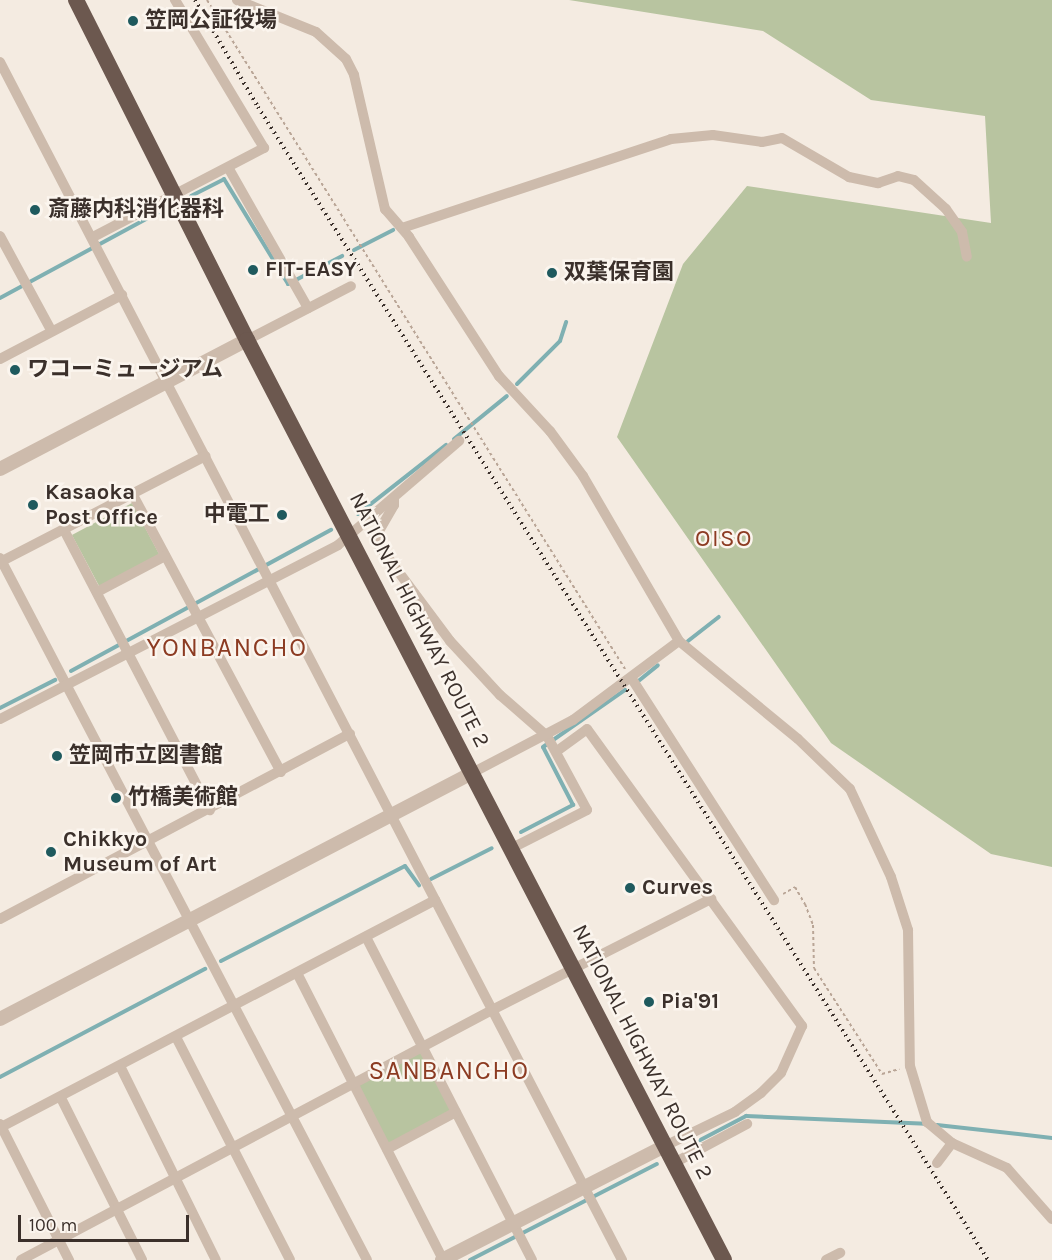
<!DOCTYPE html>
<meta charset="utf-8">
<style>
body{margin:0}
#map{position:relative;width:1052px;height:1260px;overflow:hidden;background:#f4ebe1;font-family:Karla,"Noto Sans JP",sans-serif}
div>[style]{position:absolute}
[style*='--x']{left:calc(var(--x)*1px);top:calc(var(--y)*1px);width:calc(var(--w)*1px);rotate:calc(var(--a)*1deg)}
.green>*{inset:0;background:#b8c4a0;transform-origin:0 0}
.stream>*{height:4px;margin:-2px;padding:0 2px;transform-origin:2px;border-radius:2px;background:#7fb0b2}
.path>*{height:2px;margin-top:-1px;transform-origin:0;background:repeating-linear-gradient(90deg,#b9a596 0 3px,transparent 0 6px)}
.minor>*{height:10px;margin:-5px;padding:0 5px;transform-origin:5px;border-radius:5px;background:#cdbbac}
.tertiary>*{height:14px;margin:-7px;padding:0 7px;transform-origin:7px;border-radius:7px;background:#cdbbac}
.trunk>*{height:16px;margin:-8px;padding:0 8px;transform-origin:8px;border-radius:8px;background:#6c584f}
.rail>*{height:4px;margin-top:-2px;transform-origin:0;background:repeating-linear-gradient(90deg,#3b302b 0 1.5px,transparent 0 6px)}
.dots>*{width:16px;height:16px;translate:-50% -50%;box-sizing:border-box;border:3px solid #fbf5ee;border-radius:50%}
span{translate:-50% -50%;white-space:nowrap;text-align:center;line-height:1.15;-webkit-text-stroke:5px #fbf5ee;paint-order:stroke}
.poi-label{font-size:22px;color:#3b302b;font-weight:700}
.left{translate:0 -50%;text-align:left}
.right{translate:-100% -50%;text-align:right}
.street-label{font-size:22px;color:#3b302b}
.neighbourhood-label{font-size:24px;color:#8c3b22;letter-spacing:1.5px}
.quarter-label{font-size:26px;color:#8c3b22;letter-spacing:1.5px}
.scale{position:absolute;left:18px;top:1215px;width:171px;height:27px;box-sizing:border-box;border:3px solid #3b302b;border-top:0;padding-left:8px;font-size:18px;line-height:21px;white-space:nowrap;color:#3b302b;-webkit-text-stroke:4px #fbf5ee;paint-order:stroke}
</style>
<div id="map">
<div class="green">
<i style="clip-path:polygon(569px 0,1052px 0,1052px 867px,991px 854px,831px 743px,617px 437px,683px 264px,747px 186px,991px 223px,985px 116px,871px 100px,763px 31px)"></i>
<i style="left:132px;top:503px;width:58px;height:68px;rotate:62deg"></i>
<i style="left:422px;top:1047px;width:73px;height:78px;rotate:62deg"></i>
</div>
<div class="stream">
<i style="--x:191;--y:196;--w:37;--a:-27"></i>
<i style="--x:224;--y:179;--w:123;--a:58.6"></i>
<i style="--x:288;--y:284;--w:61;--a:-27.4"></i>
<i style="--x:354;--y:250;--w:44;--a:-27.1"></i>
<i style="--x:0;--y:298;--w:185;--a:-28.4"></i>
<i style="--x:517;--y:384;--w:61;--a:-45"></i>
<i style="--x:560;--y:341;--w:20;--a:-72"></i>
<i style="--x:454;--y:439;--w:68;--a:-39.1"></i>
<i style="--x:358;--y:514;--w:112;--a:-38.1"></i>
<i style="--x:688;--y:641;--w:39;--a:-38"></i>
<i style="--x:71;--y:671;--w:296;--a:-28.5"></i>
<i style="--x:636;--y:683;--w:28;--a:-39"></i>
<i style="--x:0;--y:708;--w:62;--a:-27"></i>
<i style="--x:521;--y:832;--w:59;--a:-27.4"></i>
<i style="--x:573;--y:805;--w:65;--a:-117.3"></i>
<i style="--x:543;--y:747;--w:100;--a:-34.8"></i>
<i style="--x:431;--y:879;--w:68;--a:-26.9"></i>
<i style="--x:221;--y:961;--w:207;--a:-27.3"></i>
<i style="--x:405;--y:866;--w:24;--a:54"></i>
<i style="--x:0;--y:1077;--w:232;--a:-27.8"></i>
<i style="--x:937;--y:1125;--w:116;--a:6.4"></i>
<i style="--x:685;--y:1148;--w:69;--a:-27.7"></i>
<i style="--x:746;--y:1116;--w:180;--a:2.5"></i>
<i style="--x:470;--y:1260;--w:210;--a:-27.2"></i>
</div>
<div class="path">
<i style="--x:207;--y:0;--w:789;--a:58"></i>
<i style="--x:783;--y:894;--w:14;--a:-30"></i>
<i style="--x:795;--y:887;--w:20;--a:60"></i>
<i style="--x:805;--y:904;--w:22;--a:69"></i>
<i style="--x:813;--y:925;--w:43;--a:88.7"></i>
<i style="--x:814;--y:968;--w:126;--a:57.3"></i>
<i style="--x:882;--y:1074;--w:18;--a:-16"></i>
</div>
<div class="minor">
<i style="--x:237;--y:0;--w:85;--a:22.1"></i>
<i style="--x:316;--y:32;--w:40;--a:42"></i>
<i style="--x:346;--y:59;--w:18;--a:63"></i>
<i style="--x:354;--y:75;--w:138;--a:77"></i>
<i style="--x:385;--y:209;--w:37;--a:49"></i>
<i style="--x:409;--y:237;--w:166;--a:57.1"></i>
<i style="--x:499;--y:376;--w:75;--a:47.2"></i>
<i style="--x:550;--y:431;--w:56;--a:53.7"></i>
<i style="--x:583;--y:476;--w:191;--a:59.8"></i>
<i style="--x:679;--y:641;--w:154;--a:39.5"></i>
<i style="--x:798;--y:739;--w:72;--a:43.9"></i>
<i style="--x:850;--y:789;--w:97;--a:65"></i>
<i style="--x:891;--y:877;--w:56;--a:72.2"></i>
<i style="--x:908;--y:930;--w:136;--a:89.2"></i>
<i style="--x:910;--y:1066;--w:59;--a:73.1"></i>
<i style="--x:927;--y:1122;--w:33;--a:40"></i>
<i style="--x:952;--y:1143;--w:60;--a:24.4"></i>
<i style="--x:1007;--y:1168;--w:68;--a:48.6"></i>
<i style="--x:0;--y:62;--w:1350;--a:62.56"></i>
<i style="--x:229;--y:169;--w:160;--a:60.4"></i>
<i style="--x:402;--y:228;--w:283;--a:-18.3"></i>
<i style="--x:671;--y:139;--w:42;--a:-5.4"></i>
<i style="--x:713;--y:135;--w:49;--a:8.1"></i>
<i style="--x:762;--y:142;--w:20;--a:-11"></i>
<i style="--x:782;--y:138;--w:78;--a:30.2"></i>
<i style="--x:849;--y:177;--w:30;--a:12"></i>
<i style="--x:878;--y:183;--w:21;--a:-19"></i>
<i style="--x:898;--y:176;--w:16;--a:14"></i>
<i style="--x:914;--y:180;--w:43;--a:42.2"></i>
<i style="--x:946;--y:209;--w:28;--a:55"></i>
<i style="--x:962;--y:232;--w:25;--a:79"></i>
<i style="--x:0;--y:236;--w:107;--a:61.5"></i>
<i style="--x:93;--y:237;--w:193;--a:-27.5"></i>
<i style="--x:264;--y:148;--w:173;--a:-121"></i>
<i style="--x:247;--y:340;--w:117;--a:-27.4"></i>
<i style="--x:0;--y:359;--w:138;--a:-27.7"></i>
<i style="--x:133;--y:495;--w:314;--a:61.9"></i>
<i style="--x:394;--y:499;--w:6;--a:90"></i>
<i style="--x:394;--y:505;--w:39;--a:120"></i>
<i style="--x:374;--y:539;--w:127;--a:53.3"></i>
<i style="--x:450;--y:641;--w:74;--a:47.2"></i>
<i style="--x:500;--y:695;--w:62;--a:41.1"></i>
<i style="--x:547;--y:736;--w:84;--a:61.6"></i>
<i style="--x:587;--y:810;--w:84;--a:153.1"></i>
<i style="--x:64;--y:530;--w:316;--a:62.5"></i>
<i style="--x:0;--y:558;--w:792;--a:62.4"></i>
<i style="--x:2;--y:561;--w:229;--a:-27.3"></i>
<i style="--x:97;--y:592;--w:77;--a:-27.9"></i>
<i style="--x:632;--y:679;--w:263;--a:57.3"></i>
<i style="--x:0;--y:719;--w:380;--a:-27.2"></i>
<i style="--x:338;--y:545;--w:160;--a:-40.7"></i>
<i style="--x:557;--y:751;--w:37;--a:-36"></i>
<i style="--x:587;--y:729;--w:367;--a:54.1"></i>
<i style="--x:802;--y:1026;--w:51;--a:114.1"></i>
<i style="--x:781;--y:1073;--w:28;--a:135"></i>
<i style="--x:761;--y:1093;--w:32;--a:144"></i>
<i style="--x:735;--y:1112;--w:78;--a:154.1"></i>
<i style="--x:472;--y:773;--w:114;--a:-27.7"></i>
<i style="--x:573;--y:720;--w:132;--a:-36.7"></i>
<i style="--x:0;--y:919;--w:396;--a:-27.9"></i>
<i style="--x:366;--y:937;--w:363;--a:62.8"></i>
<i style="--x:297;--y:973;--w:322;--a:63"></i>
<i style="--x:176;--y:1037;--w:250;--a:62.9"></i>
<i style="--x:120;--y:1066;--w:216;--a:63.7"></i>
<i style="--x:61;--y:1098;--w:181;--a:63.4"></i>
<i style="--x:0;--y:1124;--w:153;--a:63.1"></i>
<i style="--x:1;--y:1127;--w:490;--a:-27.6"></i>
<i style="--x:387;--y:1149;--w:78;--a:-28.2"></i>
<i style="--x:674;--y:1163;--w:83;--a:-28.1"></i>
<i style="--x:937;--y:1163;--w:25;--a:-53"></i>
<i style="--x:21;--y:1260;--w:533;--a:-27.96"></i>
<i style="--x:492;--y:1010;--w:246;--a:-26.9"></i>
<i style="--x:826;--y:1260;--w:16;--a:-27"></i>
</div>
<div class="tertiary">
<i style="--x:0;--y:469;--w:279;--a:-27.6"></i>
<i style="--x:0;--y:1019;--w:532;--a:-27.53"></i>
<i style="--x:442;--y:1260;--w:250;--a:-27.1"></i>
</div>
<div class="trunk">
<i style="--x:76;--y:0;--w:381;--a:63.3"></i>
<i style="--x:247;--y:340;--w:1036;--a:62.59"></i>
</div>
<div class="rail">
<i style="--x:195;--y:0;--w:124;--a:59.5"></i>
<i style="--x:258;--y:107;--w:1365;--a:57.66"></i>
</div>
<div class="dots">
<i style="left:133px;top:21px;background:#1f5a5e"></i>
<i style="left:35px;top:210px;background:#1f5a5e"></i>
<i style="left:253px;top:270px;background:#1f5a5e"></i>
<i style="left:552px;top:273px;background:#1f5a5e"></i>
<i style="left:15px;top:370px;background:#1f5a5e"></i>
<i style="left:33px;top:505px;background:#1f5a5e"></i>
<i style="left:282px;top:515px;background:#1f5a5e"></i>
<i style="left:57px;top:756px;background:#1f5a5e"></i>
<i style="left:116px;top:798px;background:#1f5a5e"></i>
<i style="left:51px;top:852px;background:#1f5a5e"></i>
<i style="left:630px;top:888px;background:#1f5a5e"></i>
<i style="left:649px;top:1002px;background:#1f5a5e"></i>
</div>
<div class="poi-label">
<span class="left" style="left:145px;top:21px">笠岡公証役場</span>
<span class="left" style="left:48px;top:210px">斎藤内科消化器科</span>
<span class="left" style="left:265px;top:270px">FIT-EASY</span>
<span class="left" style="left:564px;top:273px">双葉保育園</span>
<span class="left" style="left:27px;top:370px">ワコーミュージアム</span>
<span class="left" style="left:45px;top:505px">Kasaoka<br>Post Office</span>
<span class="right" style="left:270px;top:515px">中電工</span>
<span class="left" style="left:69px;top:756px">笠岡市立図書館</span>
<span class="left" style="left:128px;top:798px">竹橋美術館</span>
<span class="left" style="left:63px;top:852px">Chikkyo<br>Museum of Art</span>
<span class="left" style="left:642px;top:888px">Curves</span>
<span class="left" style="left:661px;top:1002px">Pia'91</span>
</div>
<div class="street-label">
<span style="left:419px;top:620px;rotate:63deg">NATIONAL HIGHWAY ROUTE 2</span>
<span style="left:642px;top:1052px;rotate:63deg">NATIONAL HIGHWAY ROUTE 2</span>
</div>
<div class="neighbourhood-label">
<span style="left:724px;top:539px">OISO</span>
</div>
<div class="quarter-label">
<span style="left:227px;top:648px">YONBANCHO</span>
<span style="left:449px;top:1071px">SANBANCHO</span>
</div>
<div class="scale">100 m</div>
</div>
